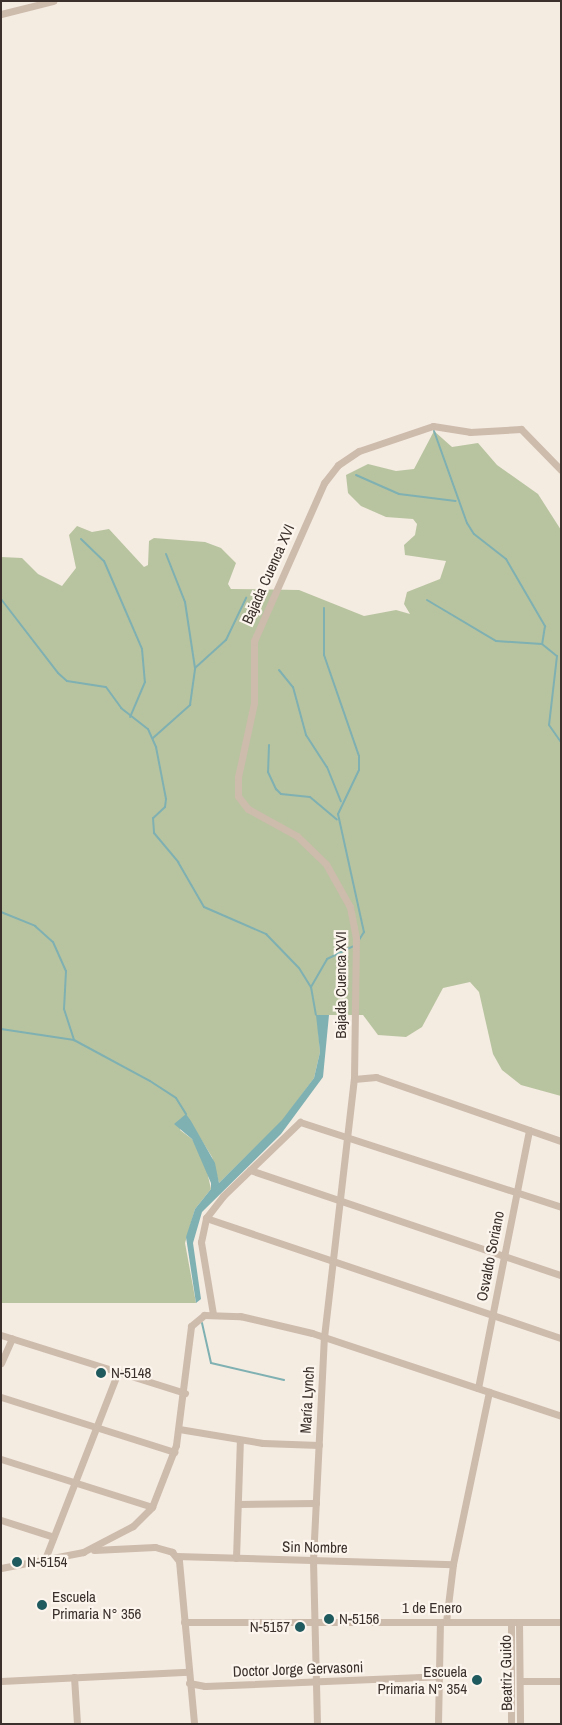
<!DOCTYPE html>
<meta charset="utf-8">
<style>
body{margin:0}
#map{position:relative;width:562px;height:1725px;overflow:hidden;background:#f4ebe1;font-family:"Archivo Narrow",sans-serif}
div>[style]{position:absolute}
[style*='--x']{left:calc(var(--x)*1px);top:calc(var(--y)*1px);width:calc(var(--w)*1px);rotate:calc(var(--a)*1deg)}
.green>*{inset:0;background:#b8c4a0}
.water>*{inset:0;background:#7fb0b2}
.stream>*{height:2px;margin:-1px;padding:0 1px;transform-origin:1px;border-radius:1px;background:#7fb0b2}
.street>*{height:7px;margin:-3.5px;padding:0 3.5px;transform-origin:3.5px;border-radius:3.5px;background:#cdbbac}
.dots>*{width:14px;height:14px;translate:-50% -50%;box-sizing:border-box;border:2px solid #fbf5ee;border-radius:50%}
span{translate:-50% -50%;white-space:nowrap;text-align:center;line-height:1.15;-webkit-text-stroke:4.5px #fbf5ee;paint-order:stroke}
.street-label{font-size:15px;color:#3b302b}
.poi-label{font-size:15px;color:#3b302b}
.left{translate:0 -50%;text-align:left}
.right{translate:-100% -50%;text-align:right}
.frame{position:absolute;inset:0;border:2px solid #3b302b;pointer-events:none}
</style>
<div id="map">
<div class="green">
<i style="clip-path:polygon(434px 431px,452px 447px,478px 443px,497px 465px,538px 494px,561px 530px,561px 1096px,521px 1085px,502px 1070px,493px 1054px,479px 992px,470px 982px,443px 988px,422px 1027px,406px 1037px,378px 1035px,363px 1015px,317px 1015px,320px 1052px,314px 1078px,283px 1120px,219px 1183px,212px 1157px,186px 1115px,180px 1130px,192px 1139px,204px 1158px,211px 1189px,195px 1209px,185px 1243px,196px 1303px,1px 1303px,1px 557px,22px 558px,38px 574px,62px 586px,76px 568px,69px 535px,77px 526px,92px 532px,109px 529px,144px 567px,148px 565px,149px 541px,154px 538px,205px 542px,221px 548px,236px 563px,228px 584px,231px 589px,299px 590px,364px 616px,396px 610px,410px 614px,404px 604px,407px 592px,440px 579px,446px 561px,405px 555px,404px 545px,415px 535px,417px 524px,413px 519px,386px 517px,361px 506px,348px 493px,346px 475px,368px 464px,396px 471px,414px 469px)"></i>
</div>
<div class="water">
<i style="clip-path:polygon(316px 1015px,329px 1015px,323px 1077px,281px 1134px,202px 1212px,193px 1243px,201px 1299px,196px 1303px,186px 1237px,195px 1209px,211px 1189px,211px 1183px,192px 1139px,174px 1124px,186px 1114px,191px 1121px,215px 1163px,219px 1183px,282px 1120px,314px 1078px,320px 1052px)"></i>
</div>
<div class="stream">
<i style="--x:434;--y:431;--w:98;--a:70.3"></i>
<i style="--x:467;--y:523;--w:13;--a:58"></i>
<i style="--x:474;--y:534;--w:41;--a:38"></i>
<i style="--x:506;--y:559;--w:78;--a:59.8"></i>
<i style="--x:545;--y:626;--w:18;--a:99"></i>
<i style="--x:542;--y:644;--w:19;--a:39"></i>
<i style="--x:557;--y:656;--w:69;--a:96.6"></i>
<i style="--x:549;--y:725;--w:21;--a:55"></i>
<i style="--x:356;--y:475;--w:47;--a:23.8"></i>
<i style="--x:399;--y:494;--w:57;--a:7"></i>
<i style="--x:81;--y:539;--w:32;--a:44"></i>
<i style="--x:104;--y:561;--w:96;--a:66.6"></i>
<i style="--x:142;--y:649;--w:33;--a:85"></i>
<i style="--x:145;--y:682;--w:38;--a:113"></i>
<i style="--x:166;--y:554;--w:52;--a:68.4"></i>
<i style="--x:185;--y:602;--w:67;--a:81.4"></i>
<i style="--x:1;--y:599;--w:93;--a:52.4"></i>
<i style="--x:58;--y:673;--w:12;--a:42"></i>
<i style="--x:67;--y:681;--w:39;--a:9"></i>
<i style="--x:106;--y:687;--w:26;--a:54"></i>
<i style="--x:121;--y:708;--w:34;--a:38"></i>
<i style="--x:148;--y:729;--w:20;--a:66"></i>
<i style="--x:156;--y:747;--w:53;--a:79.1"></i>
<i style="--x:166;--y:799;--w:8;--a:97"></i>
<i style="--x:165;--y:807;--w:16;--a:137"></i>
<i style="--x:153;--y:818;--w:15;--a:86"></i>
<i style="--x:154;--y:833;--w:38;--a:50"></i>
<i style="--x:178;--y:862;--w:52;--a:60"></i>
<i style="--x:204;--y:907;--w:68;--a:23.5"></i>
<i style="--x:266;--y:934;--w:47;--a:45.9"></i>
<i style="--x:299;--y:968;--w:22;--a:58"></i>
<i style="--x:311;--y:987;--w:28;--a:80"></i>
<i style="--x:427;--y:600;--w:80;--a:30.7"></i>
<i style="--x:496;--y:641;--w:46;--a:3.7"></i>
<i style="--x:324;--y:608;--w:47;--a:90"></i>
<i style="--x:324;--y:655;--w:107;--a:70.9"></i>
<i style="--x:359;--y:756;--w:14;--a:90"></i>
<i style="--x:359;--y:770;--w:49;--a:115.5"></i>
<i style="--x:338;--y:814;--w:121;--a:77.6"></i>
<i style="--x:364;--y:932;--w:13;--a:122"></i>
<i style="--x:279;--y:670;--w:22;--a:51"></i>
<i style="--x:293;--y:687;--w:50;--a:74.8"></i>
<i style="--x:306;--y:735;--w:38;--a:57"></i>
<i style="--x:327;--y:767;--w:37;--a:68"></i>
<i style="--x:153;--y:738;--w:50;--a:-41.7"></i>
<i style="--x:190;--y:705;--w:37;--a:-82"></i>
<i style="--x:195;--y:668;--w:42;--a:-42.1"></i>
<i style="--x:226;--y:640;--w:47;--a:-64.5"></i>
<i style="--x:269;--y:745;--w:27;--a:92"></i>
<i style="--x:268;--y:772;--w:19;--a:65"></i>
<i style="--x:276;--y:789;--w:7;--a:45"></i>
<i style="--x:281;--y:794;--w:29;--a:6"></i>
<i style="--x:310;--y:797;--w:35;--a:40"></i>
<i style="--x:1;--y:912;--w:37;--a:22"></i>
<i style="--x:35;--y:926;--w:24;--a:42"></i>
<i style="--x:53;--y:942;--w:32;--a:66"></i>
<i style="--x:66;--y:971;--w:38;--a:93"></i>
<i style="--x:64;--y:1009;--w:33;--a:72"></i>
<i style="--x:311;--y:987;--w:32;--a:-60"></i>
<i style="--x:327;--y:959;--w:30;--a:-26"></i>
<i style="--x:1;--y:1029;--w:74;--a:8.6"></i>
<i style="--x:74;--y:1040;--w:86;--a:28.3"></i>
<i style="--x:150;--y:1081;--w:31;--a:33"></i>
<i style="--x:176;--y:1098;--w:19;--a:58"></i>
<i style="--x:202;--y:1323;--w:41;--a:77.3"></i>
<i style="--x:211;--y:1363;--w:75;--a:13.1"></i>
</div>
<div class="street">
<i style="--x:1;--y:14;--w:54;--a:-14"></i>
<i style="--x:354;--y:1079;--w:22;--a:-5"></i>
<i style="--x:376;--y:1077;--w:196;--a:19.1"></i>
<i style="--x:250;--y:1170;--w:328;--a:18.7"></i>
<i style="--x:206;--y:1218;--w:375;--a:18.7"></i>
<i style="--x:213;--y:1314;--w:73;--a:-99.5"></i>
<i style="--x:201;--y:1242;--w:25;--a:-78"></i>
<i style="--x:206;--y:1218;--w:28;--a:-52"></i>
<i style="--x:223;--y:1196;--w:107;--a:-43.9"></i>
<i style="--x:300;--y:1122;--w:274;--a:18"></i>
<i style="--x:1;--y:1335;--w:193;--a:17.5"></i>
<i style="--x:1;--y:1363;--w:27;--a:-66"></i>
<i style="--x:478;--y:1388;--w:263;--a:-78.8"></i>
<i style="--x:1;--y:1397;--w:182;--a:17.6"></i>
<i style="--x:179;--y:1429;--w:85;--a:9.5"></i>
<i style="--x:263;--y:1443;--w:56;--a:2"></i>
<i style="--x:1;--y:1459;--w:158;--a:17.6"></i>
<i style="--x:238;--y:1504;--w:78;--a:-0.7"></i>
<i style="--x:1;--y:1520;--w:52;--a:17.7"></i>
<i style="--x:94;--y:1550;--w:61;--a:-2.8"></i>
<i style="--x:155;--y:1547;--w:18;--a:16"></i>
<i style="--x:172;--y:1552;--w:11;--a:52"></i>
<i style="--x:179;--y:1561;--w:164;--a:84.7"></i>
<i style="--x:176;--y:1556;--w:277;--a:1.7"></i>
<i style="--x:236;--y:1558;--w:118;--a:-88.1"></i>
<i style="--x:45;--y:1559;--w:201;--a:-68.7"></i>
<i style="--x:1;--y:1568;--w:84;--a:-11"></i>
<i style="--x:83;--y:1552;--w:56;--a:-27.5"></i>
<i style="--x:133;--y:1526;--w:27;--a:-45"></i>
<i style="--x:152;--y:1507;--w:66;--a:-68.8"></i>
<i style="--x:176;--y:1445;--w:120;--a:-82.8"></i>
<i style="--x:191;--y:1326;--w:17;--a:-40"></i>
<i style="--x:204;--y:1315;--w:36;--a:2"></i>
<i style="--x:240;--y:1316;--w:74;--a:13.3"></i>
<i style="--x:312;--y:1333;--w:262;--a:18.4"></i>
<i style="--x:184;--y:1622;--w:377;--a:0"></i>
<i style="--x:446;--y:1622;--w:58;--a:-83.1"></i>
<i style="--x:453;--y:1564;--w:176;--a:-78.2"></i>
<i style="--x:511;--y:1622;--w:102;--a:90"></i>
<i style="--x:519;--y:1622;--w:102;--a:89.4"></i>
<i style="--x:74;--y:1677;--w:47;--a:86.3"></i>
<i style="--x:1;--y:1681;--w:187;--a:-2.8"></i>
<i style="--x:520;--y:1681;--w:41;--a:0"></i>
<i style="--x:189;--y:1683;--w:16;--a:11"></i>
<i style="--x:205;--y:1686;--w:234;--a:-2.4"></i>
<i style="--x:317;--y:1724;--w:164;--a:-91.4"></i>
<i style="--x:313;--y:1560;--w:223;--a:-87.2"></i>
<i style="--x:324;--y:1337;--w:260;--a:-83.4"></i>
<i style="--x:354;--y:1079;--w:141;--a:-89.2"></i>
<i style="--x:356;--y:938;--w:32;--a:-101"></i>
<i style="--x:350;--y:907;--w:49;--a:-119.2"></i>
<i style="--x:326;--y:864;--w:40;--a:-136"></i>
<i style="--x:297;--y:836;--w:56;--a:-151.1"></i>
<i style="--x:248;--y:809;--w:16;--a:-128"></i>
<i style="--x:238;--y:796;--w:19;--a:-90"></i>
<i style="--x:238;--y:777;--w:76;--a:-77.8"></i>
<i style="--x:254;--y:703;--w:62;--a:-90"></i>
<i style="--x:254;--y:641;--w:173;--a:-66.1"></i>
<i style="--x:324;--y:483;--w:23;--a:-52"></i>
<i style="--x:338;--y:465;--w:25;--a:-34"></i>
<i style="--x:359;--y:451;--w:78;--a:-18.7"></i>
<i style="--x:433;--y:426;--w:37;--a:9"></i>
<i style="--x:470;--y:432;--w:51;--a:-3.4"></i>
<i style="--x:521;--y:429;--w:57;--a:45.7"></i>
<i style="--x:438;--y:1724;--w:102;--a:-88.9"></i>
</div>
<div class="dots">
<i style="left:101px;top:1373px;background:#1f5a5e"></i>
<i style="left:17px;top:1562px;background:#1f5a5e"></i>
<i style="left:42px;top:1605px;background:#1f5a5e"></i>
<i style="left:329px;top:1619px;background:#1f5a5e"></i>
<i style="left:300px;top:1627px;background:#1f5a5e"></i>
<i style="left:477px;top:1680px;background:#1f5a5e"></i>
</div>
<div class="street-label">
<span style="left:268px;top:574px;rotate:-66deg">Bajada Cuenca XVI</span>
<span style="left:341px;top:985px;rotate:-90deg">Bajada Cuenca XVI</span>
<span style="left:490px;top:1256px;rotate:-79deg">Osvaldo Soriano</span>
<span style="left:307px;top:1400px;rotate:-87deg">María Lynch</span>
<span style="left:315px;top:1547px;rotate:1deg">Sin Nombre</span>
<span style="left:432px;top:1608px">1 de Enero</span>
<span style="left:298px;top:1669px;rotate:-2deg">Doctor Jorge Gervasoni</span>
<span style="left:506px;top:1673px;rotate:-91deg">Beatriz Guido</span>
</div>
<div class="poi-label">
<span class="left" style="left:111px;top:1373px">N-5148</span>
<span class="left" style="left:27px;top:1562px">N-5154</span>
<span class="left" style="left:52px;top:1605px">Escuela<br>Primaria N° 356</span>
<span class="left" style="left:339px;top:1619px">N-5156</span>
<span class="right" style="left:290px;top:1627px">N-5157</span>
<span class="right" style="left:467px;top:1680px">Escuela<br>Primaria N° 354</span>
</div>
<div class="frame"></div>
</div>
